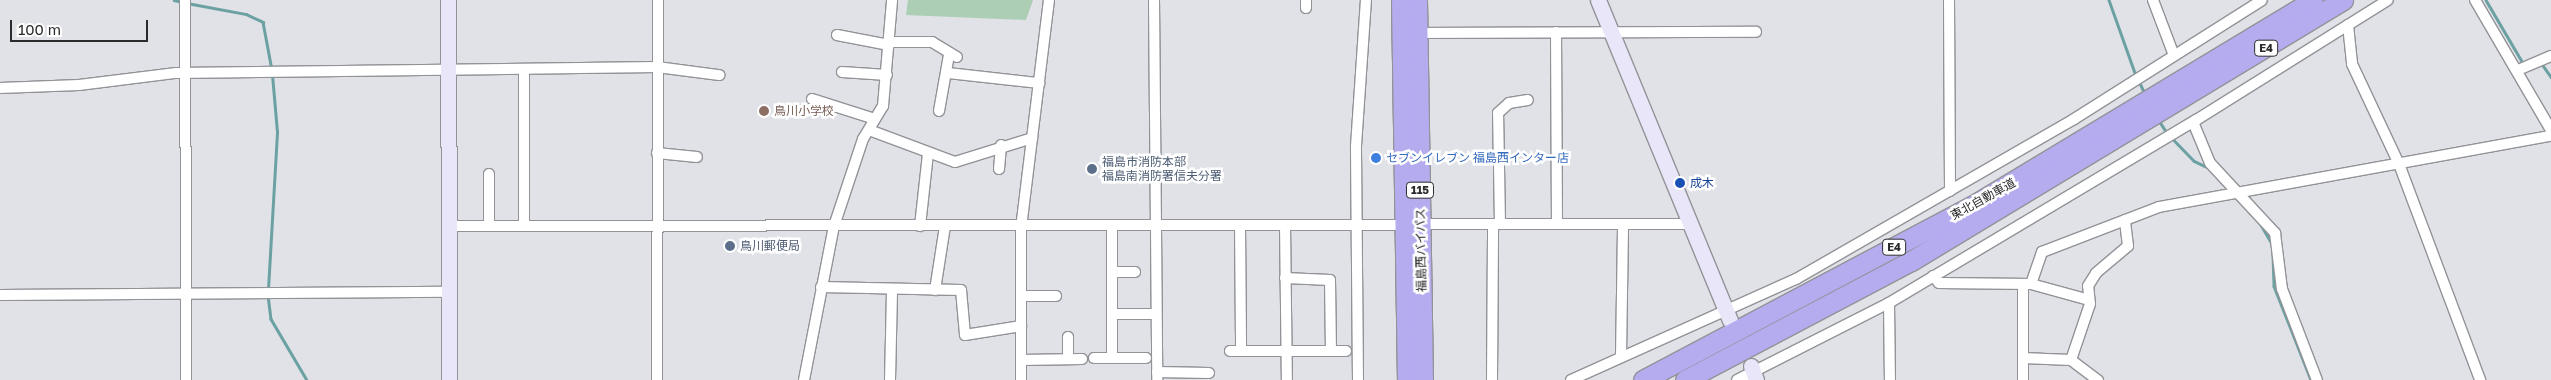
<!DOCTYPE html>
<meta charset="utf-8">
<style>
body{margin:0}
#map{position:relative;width:2551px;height:380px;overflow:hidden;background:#e0e2e7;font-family:"Golos Text","Noto Sans JP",sans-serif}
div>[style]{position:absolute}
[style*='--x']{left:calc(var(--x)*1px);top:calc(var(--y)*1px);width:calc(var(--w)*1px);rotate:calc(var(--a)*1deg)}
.green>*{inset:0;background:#abceb5}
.stream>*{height:2.5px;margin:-1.25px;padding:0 1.25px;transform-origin:1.25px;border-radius:1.25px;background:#6ba1a2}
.roads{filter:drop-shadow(1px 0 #919397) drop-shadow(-1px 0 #919397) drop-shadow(0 1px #919397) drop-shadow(0 -1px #919397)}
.street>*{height:10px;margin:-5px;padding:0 5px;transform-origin:5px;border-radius:5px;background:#fff}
.secondary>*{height:15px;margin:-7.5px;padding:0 7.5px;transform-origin:7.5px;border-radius:7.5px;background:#e9e6fa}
.highway>*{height:19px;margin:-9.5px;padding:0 9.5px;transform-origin:9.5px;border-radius:9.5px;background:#b5acf0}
.dots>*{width:14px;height:14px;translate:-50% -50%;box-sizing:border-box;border:2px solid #fff;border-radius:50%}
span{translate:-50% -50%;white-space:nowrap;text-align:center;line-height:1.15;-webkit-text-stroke:5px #fff;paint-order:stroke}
.shield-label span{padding:1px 4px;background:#fff;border:1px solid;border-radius:4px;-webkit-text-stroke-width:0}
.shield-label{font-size:11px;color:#2b2b2d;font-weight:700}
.education-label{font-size:12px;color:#785e54}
.left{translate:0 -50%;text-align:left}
.shop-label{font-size:12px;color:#366cbe}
.service-label{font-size:12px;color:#4e5e75}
.transit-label{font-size:12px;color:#164399}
.street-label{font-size:12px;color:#2b2b2d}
.scale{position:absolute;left:10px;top:20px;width:138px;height:22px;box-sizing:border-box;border:2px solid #2b2b2d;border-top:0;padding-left:6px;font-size:15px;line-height:18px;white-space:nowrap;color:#2b2b2d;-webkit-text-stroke:4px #fff;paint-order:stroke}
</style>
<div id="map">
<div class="green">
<i style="clip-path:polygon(908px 0,1033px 0,1026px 20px,906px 15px)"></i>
</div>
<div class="stream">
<i style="--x:174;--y:0;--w:8;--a:14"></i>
<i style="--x:2109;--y:0;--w:81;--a:70.4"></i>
<i style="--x:2486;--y:0;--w:73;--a:59.6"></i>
<i style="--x:2523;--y:63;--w:13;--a:-13"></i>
<i style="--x:187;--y:3;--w:60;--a:10.6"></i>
<i style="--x:246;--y:14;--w:19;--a:25"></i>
<i style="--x:263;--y:22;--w:49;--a:79.4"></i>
<i style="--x:2542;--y:64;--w:16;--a:55"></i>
<i style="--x:2139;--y:81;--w:14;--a:65"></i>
<i style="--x:2158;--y:119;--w:17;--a:57"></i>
<i style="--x:2171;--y:137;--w:33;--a:46"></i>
<i style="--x:2194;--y:161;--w:17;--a:25"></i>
<i style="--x:2260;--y:223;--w:24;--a:60"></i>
<i style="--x:2273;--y:255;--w:31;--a:88"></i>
<i style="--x:2274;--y:286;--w:101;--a:68.5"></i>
<i style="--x:268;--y:289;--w:157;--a:-86.7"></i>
<i style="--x:277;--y:132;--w:57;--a:-95"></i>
<i style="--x:268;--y:295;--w:24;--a:83"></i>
<i style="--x:271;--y:319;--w:71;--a:59.5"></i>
</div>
<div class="roads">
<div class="street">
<i style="--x:185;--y:0;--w:380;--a:89.8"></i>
<i style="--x:1154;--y:0;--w:380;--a:89.5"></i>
<i style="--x:1949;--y:0;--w:191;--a:89.7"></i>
<i style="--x:2153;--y:0;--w:57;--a:69.3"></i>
<i style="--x:2475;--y:0;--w:151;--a:59.7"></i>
<i style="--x:1306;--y:8;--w:8;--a:-90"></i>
<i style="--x:2348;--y:25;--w:39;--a:84"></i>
<i style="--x:2352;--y:64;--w:110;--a:64.8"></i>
<i style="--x:2399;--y:164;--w:231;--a:69.4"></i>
<i style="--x:1556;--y:32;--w:192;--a:89.7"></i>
<i style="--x:1417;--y:33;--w:339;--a:-0.2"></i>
<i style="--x:837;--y:35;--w:53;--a:10.9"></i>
<i style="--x:889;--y:42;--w:43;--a:0"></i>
<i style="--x:932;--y:42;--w:29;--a:31"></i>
<i style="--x:524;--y:70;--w:156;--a:90"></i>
<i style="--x:2518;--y:70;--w:36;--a:-23"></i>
<i style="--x:842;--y:72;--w:45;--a:3.8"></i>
<i style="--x:948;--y:73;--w:92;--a:6.3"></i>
<i style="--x:0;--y:88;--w:79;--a:-2.2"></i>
<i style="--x:79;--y:85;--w:98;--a:-7.1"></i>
<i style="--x:176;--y:73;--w:481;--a:-0.7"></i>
<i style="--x:657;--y:67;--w:63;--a:7.4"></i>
<i style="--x:812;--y:99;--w:66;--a:17.6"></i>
<i style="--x:939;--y:111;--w:57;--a:-79.9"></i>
<i style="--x:2193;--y:122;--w:44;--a:67.5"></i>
<i style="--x:2210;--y:163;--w:96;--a:47.1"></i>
<i style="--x:2275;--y:233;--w:56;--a:82.9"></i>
<i style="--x:2282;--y:289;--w:97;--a:69"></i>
<i style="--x:869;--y:130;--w:92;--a:20.4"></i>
<i style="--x:955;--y:162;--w:81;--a:-17.3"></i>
<i style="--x:657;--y:153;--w:40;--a:5.7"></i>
<i style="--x:999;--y:169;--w:24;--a:-85"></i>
<i style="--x:1500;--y:224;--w:111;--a:-91"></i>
<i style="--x:1498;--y:113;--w:15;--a:-42"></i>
<i style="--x:1509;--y:103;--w:19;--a:-9"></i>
<i style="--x:1240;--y:225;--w:126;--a:89.5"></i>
<i style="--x:1285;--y:225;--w:155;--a:89.3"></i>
<i style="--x:450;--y:226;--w:1241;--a:-0.09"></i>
<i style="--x:489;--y:226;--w:52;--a:-90"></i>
<i style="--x:920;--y:226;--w:72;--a:-83.7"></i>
<i style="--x:1112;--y:226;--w:132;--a:90"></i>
<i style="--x:1112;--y:272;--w:23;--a:0"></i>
<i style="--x:1933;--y:276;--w:9;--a:49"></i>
<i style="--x:1939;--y:283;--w:92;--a:0.6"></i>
<i style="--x:2031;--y:284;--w:34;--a:-71"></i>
<i style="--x:2042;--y:252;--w:125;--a:-21"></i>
<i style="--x:2159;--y:207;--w:398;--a:-10.3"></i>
<i style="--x:1285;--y:278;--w:45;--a:2.5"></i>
<i style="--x:1330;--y:280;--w:71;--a:89.2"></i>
<i style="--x:2031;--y:284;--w:60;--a:15.4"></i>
<i style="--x:821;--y:287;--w:140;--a:1.2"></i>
<i style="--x:961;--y:290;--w:45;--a:84.9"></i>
<i style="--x:965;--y:335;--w:57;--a:-9.1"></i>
<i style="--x:935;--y:290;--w:65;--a:-81.1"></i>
<i style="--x:0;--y:295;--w:450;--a:-0.4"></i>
<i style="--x:1021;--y:296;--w:35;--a:0"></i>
<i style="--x:1889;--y:303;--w:77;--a:89.3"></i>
<i style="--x:1112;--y:314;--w:44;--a:0"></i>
<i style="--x:1068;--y:337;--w:22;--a:90"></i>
<i style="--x:1230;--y:351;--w:116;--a:0"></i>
<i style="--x:1621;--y:356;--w:132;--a:-89.1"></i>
<i style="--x:1094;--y:358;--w:52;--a:0"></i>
<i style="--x:2023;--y:358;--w:48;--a:2.4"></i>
<i style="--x:2071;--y:360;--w:34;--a:37"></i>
<i style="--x:1021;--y:360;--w:61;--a:-0.9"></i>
<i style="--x:2071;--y:360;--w:59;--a:-71.3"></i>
<i style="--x:2090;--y:304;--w:18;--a:-96"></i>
<i style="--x:2088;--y:286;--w:15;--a:-58"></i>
<i style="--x:2096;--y:273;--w:42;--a:-40.2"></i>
<i style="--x:2128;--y:246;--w:26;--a:-97"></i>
<i style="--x:1157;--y:372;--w:52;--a:1.1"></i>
<i style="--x:657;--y:380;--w:380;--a:-89.8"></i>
<i style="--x:804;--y:380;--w:157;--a:-79"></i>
<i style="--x:834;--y:226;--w:92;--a:-71.6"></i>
<i style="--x:863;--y:139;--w:39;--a:-59"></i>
<i style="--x:883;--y:106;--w:106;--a:-85.1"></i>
<i style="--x:890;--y:380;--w:91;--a:-88.7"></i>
<i style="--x:1021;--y:380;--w:152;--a:-90"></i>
<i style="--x:1021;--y:228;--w:230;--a:-83"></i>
<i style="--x:1358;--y:380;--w:234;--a:-90.5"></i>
<i style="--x:1356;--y:146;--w:146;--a:-86.1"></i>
<i style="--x:1492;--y:380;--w:156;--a:-89.6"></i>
<i style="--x:1571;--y:380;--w:247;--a:-24.2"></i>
<i style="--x:1796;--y:279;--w:321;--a:-29.9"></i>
<i style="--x:2074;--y:119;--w:222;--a:-32.3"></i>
<i style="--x:1737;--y:380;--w:170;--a:-26.9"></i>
<i style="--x:1889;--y:303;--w:357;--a:-30.8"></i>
<i style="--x:2196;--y:120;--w:226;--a:-32"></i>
<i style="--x:2023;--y:380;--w:94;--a:-90"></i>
</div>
<div class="secondary">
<i style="--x:448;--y:0;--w:380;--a:89.8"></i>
<i style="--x:1598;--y:0;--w:346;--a:67.6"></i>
<i style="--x:1751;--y:366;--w:15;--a:70"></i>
</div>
<div class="highway">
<i style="--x:1401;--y:0;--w:380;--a:89.1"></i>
<i style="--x:1417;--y:0;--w:380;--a:89.1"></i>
<i style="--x:1643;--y:380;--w:372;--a:-27.9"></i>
<i style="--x:1972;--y:206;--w:398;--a:-31.1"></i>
<i style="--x:1685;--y:380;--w:255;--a:-27.8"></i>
<i style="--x:1911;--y:261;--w:505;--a:-31.14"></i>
</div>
</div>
<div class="dots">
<i style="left:764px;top:111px;background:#8d6e63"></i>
<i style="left:1376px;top:158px;background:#3f7fe0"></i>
<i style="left:1092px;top:169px;background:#5c6f8a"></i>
<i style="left:1680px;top:183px;background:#1a4fb4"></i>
<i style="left:730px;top:246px;background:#5c6f8a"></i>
</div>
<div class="shield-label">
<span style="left:2266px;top:48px">E4</span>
<span style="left:1420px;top:190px">115</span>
<span style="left:1894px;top:247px">E4</span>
</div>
<div class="education-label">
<span class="left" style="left:774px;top:111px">鳥川小学校</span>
</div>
<div class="shop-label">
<span class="left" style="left:1386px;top:158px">セブンイレブン 福島西インター店</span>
</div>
<div class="service-label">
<span class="left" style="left:1102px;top:169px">福島市消防本部<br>福島南消防署信夫分署</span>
<span class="left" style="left:740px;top:246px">鳥川郵便局</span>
</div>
<div class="transit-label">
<span class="left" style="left:1690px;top:183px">成木</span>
</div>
<div class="street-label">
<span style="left:1983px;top:199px;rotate:-29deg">東北自動車道</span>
<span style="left:1421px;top:250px;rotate:-91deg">福島西バイパス</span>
</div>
<div class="scale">100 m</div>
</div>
